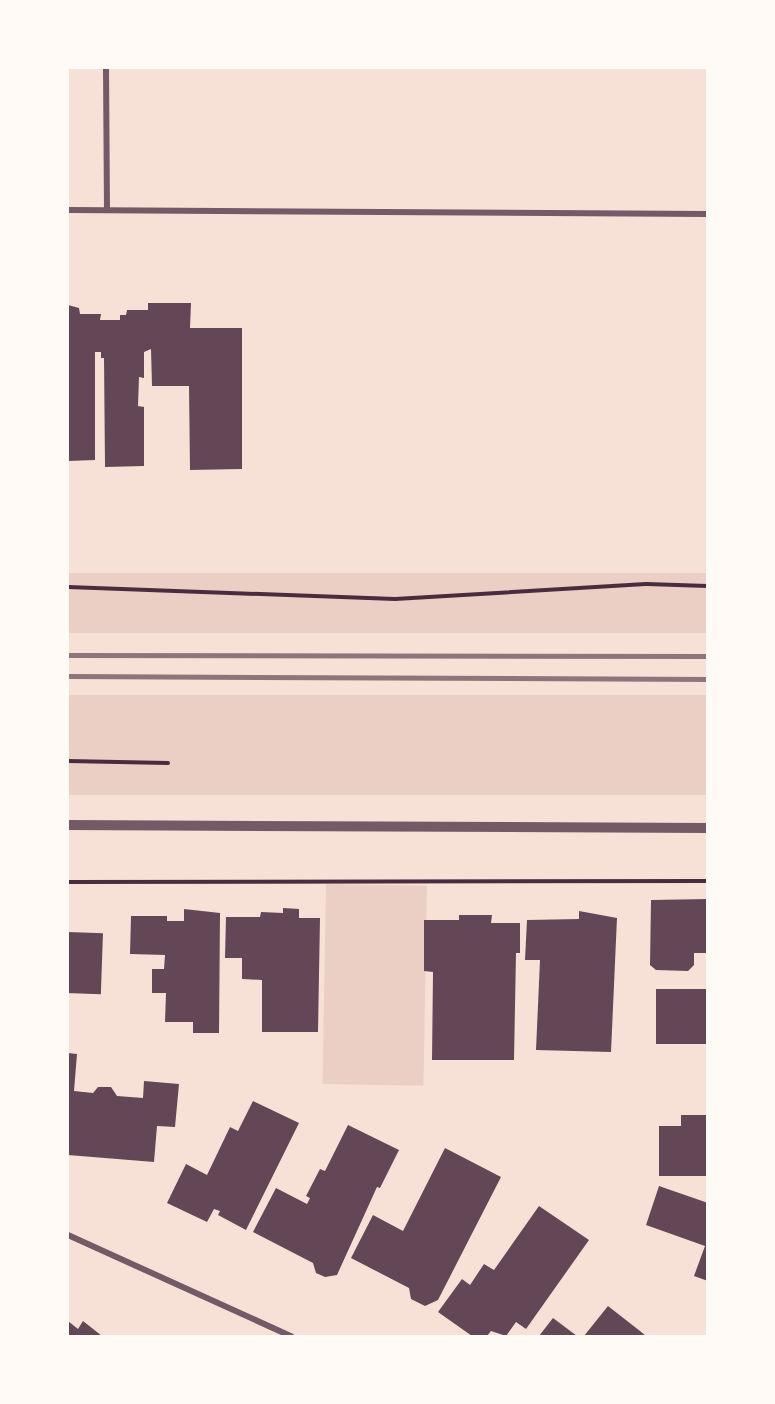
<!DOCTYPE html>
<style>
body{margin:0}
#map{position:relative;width:775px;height:1404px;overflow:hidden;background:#f7e1d7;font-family:Rubik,sans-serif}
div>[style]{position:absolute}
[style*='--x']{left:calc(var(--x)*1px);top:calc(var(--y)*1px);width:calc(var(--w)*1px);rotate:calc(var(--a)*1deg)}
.green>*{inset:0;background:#ebcfc5;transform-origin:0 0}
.building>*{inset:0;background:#644757;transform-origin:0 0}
.path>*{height:4px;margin:-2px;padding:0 2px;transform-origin:2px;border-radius:2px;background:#4a2c40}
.minor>*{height:6px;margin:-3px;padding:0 3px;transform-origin:3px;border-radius:3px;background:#755966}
.tertiary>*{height:10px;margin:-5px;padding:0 5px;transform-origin:5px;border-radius:5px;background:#755966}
.rail>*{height:4.5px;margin:-2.25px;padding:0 2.25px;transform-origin:2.25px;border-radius:2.25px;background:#8f747c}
span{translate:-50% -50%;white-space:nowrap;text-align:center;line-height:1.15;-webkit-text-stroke:6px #fffaf5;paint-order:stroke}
.frame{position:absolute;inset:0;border:69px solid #fffaf5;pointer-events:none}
</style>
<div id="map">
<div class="green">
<i style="left:707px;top:573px;width:60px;height:639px;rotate:90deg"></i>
<i style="left:707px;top:695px;width:100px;height:639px;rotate:90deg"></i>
<i style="left:326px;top:884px;width:101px;height:200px;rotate:1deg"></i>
</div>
<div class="building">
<i style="clip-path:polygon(148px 303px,191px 303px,190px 328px,242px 328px,242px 469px,190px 470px,189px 386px,152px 386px,151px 349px,144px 352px,144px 378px,139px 377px,138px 406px,144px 407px,144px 466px,105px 467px,104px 358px,101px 358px,101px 352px,95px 352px,95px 460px,68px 461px,68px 305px,79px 308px,80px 314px,101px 314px,100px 320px,120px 320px,120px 315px,126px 315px,127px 310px,148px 310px)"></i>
<i style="clip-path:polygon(708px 899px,708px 953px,694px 953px,694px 965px,688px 971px,656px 970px,650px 965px,651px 900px)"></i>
<i style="clip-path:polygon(283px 908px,299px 909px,299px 918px,320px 918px,318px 1032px,262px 1032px,262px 980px,242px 979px,242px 958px,225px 958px,226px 917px,260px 917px,261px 912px,283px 913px)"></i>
<i style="clip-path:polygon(184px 909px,220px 913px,219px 1033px,193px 1033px,193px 1022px,165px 1022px,166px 993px,152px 993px,152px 969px,164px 969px,165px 955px,130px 954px,131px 916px,167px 916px,167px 921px,184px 921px)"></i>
<i style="clip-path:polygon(579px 911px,617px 918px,611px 1052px,536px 1050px,540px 960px,525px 960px,527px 920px,579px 919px)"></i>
<i style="clip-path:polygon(459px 915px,492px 915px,491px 923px,520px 923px,520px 953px,516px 953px,514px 1060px,432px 1060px,433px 972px,424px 971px,424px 920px,459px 920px)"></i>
<i style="left:68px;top:932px;width:35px;height:61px;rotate:2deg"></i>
<i style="left:656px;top:989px;width:52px;height:55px"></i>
<i style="clip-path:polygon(68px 1053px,77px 1054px,74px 1091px,93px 1093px,98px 1087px,111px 1087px,117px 1096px,143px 1098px,144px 1081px,179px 1084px,175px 1127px,157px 1126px,154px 1162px,68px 1155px)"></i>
<i style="clip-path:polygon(253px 1101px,299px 1123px,246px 1230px,218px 1215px,220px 1211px,214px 1209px,207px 1222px,167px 1203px,186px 1164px,207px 1175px,230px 1127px,238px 1131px)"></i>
<i style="clip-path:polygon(681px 1115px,708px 1115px,708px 1176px,659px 1176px,659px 1126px,681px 1126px)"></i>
<i style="clip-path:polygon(348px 1125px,399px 1150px,380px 1188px,377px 1187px,337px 1275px,325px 1277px,316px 1273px,313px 1263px,253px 1232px,276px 1188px,307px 1204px,310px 1198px,306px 1196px,320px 1169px,325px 1171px)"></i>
<i style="clip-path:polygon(445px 1148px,501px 1177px,438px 1300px,425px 1306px,411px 1299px,409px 1288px,351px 1258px,373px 1215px,403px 1231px)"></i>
<i style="clip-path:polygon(659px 1186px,708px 1203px,708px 1281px,694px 1276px,705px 1246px,646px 1225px)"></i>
<i style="clip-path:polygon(539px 1206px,589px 1240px,526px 1329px,516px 1322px,506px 1336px,491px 1331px,487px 1336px,472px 1336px,438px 1312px,462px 1279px,470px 1285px,484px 1264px,494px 1270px)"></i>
<i style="clip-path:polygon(608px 1306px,640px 1331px,646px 1336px,584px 1336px)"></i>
<i style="clip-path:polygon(553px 1318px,577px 1336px,539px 1336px)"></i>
<i style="clip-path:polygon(68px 1321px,78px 1329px,83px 1321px,102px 1336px,68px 1336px)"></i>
</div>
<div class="path">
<i style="--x:68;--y:587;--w:327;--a:2.1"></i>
<i style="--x:395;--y:599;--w:251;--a:-3.4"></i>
<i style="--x:646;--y:584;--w:62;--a:1.8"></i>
<i style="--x:68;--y:761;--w:100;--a:1.1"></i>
<i style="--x:68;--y:882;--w:640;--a:-0.09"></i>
</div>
<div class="minor">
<i style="--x:106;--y:68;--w:142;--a:89.6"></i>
<i style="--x:68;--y:210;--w:640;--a:0.36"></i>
<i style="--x:68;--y:1235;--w:245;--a:24.4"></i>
</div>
<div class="tertiary">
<i style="--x:68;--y:825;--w:640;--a:0.27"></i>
</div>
<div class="rail">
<i style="--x:68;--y:655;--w:640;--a:0.09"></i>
<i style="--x:68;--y:676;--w:640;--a:0.27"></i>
</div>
<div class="frame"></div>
</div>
